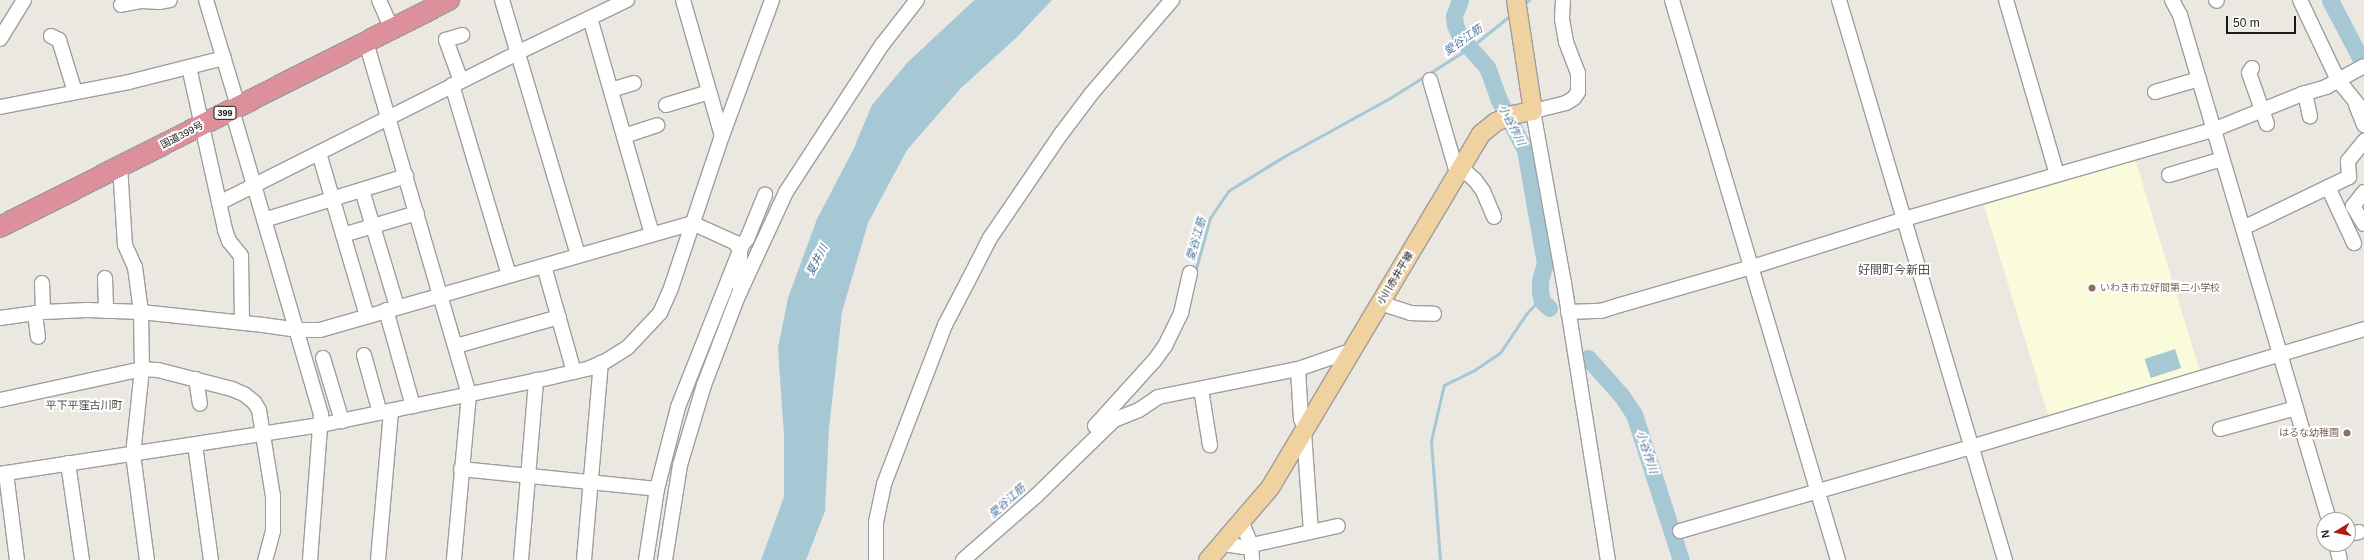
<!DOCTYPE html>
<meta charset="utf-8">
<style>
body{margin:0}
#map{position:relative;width:2364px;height:560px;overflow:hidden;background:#ebe8e1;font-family:Arial,"Noto Sans JP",sans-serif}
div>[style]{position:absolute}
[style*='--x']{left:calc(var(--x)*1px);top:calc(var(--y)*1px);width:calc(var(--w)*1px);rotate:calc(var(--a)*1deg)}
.education>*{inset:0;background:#f9fbda;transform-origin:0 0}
.water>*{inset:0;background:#a5c8d4;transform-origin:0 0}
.stream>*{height:3px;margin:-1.5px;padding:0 1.5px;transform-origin:1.5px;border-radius:1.5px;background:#a5c8d4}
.river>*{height:17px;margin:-8.5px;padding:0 8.5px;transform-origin:8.5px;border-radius:8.5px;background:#a5c8d4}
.roads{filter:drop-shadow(1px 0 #9e9e9e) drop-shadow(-1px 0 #9e9e9e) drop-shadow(0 1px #9e9e9e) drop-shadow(0 -1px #9e9e9e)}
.minor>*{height:14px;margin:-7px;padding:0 7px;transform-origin:7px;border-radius:7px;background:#fff}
.major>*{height:18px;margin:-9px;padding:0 9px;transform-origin:9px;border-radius:9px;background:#f0d1a0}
.highway>*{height:20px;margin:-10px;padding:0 10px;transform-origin:10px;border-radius:10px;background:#db909b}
.dots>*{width:11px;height:11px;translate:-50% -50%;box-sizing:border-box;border:2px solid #fff;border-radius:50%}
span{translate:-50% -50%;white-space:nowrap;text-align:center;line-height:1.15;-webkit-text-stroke:4px #fff;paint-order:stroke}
.shield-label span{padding:1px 3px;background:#fff;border:1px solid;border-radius:3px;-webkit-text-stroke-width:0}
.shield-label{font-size:9px;color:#1a1a1a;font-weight:700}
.street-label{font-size:10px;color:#1a1a1a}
.education-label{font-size:10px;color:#785e54}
.left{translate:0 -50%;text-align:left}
.right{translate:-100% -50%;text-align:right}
.water-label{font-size:11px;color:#52769e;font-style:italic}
.neighbourhood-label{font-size:11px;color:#4d4d4d}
.quarter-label{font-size:12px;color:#4d4d4d}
.north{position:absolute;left:2316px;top:512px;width:40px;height:40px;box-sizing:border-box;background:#fff;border:1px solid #a3a3a3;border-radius:50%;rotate:260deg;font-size:11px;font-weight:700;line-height:16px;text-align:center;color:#1a1a1a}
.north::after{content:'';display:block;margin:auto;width:14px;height:18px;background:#b01b15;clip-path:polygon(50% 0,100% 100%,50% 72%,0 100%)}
.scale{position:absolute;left:2226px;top:16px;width:70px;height:18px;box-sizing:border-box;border:2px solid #1a1a1a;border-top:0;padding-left:5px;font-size:12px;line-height:14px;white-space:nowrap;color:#1a1a1a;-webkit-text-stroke:3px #fff;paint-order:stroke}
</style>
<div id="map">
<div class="education">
<i style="left:2135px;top:159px;width:225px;height:158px;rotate:73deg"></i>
</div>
<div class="water">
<i style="clip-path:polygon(982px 0,1052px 0,1015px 39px,961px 88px,907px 150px,868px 223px,842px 312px,829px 428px,825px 511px,806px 560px,761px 560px,784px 497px,784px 436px,778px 348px,788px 298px,817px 219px,861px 135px,905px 92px)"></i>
<i style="left:2175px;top:349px;width:20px;height:32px;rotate:72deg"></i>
</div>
<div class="stream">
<i style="--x:1522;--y:5;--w:9;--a:-36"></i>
<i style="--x:1195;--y:272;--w:56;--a:-74.5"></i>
<i style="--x:1210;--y:218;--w:32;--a:-56"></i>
<i style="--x:1228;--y:191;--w:65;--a:-31.7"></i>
<i style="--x:1283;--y:157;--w:122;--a:-28.9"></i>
<i style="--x:1390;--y:98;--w:96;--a:-32.2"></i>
<i style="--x:1471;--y:47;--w:53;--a:-38.8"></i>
<i style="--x:1440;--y:560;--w:119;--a:-94.3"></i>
<i style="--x:1431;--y:441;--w:54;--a:-77.2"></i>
<i style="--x:1443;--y:388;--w:3;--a:-72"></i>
<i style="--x:1444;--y:385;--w:32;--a:-26"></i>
<i style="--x:1473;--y:371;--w:32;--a:-34"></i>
<i style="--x:1500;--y:353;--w:47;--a:-56.3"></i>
<i style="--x:1526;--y:314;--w:16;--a:-47"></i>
<i style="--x:1537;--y:302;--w:5;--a:-11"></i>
</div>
<div class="river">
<i style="--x:1460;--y:0;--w:17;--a:111"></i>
<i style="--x:1454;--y:16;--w:9;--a:84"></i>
<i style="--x:1455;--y:25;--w:13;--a:67"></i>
<i style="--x:1460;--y:37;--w:40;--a:48"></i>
<i style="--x:1487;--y:67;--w:35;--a:70"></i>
<i style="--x:1499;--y:100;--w:56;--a:62.5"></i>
<i style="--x:1525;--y:150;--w:115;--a:80"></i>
<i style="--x:1545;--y:263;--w:19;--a:106"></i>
<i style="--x:1540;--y:281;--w:10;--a:90"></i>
<i style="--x:1540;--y:291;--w:10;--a:79"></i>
<i style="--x:1542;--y:301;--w:10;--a:45"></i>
<i style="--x:2330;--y:0;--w:73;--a:62.4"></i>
<i style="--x:864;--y:144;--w:38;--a:-67"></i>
<i style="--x:879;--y:109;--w:53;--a:-50.3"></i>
<i style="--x:913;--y:68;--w:100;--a:-43"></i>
<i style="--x:1588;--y:358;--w:50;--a:48.3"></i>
<i style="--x:1621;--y:395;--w:23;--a:56"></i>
<i style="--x:1634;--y:414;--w:153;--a:72.2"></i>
</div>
<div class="roads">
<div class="minor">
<i style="--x:206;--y:0;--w:111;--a:73.2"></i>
<i style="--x:379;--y:0;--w:32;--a:66"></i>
<i style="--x:502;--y:0;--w:266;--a:73.4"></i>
<i style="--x:683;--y:0;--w:141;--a:74"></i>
<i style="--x:1563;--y:0;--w:19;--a:93"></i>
<i style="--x:1562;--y:19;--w:23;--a:80"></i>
<i style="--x:1566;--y:42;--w:33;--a:69"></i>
<i style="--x:1578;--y:73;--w:19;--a:90"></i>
<i style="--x:1578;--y:92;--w:7;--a:124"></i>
<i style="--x:1574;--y:98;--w:9;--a:148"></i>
<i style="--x:1566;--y:103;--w:34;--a:166"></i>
<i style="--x:1533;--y:111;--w:175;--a:79.8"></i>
<i style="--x:1564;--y:283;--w:280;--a:81"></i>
<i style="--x:1672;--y:0;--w:584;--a:73.49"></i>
<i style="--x:1839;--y:0;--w:584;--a:73.49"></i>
<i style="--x:2006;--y:0;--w:181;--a:73.7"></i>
<i style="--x:2172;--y:0;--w:17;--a:62"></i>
<i style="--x:2180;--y:15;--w:527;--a:73.56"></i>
<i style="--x:2216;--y:0;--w:1;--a:45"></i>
<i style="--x:2300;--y:0;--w:89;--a:64.6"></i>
<i style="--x:2338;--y:80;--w:41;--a:50.9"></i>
<i style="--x:121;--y:5;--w:21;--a:-11"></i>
<i style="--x:142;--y:1;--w:18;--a:3"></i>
<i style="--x:160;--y:2;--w:10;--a:-11"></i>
<i style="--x:590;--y:18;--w:225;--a:74"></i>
<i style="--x:51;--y:36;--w:9;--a:27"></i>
<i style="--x:59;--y:40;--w:54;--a:72.9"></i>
<i style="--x:0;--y:39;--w:46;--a:-58.4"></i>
<i style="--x:366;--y:42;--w:367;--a:73.7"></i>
<i style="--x:469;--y:394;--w:167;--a:95.2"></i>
<i style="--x:189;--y:67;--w:167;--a:77.5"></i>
<i style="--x:225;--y:230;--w:12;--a:70"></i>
<i style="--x:229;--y:241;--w:19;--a:51"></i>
<i style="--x:241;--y:256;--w:66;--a:89.1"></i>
<i style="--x:2252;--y:68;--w:6;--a:121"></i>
<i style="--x:2249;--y:73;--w:54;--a:70.6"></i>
<i style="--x:1430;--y:80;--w:97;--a:73.8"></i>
<i style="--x:461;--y:81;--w:44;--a:-110.1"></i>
<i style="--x:446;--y:40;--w:17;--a:-17"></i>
<i style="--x:452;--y:85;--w:198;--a:73.3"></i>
<i style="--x:611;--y:90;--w:24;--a:-17"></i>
<i style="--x:2155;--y:92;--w:46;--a:-16.5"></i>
<i style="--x:2305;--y:93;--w:24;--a:78"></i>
<i style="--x:666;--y:105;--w:45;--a:-16.8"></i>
<i style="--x:2356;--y:105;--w:22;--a:68"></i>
<i style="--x:0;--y:107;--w:131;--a:-11"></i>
<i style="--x:129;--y:82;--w:98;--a:-14.2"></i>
<i style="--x:232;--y:110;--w:317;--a:73.7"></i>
<i style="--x:321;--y:414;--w:146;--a:94.3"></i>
<i style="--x:624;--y:136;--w:35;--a:-18"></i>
<i style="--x:319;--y:153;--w:170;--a:73.6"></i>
<i style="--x:120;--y:166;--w:79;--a:86.4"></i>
<i style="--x:125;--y:245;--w:24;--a:66"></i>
<i style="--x:135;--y:267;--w:45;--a:82.4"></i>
<i style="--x:141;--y:312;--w:57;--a:89"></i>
<i style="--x:142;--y:369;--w:85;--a:96"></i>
<i style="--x:133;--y:454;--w:107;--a:82.5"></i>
<i style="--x:1460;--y:167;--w:20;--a:41"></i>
<i style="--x:1475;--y:180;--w:14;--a:54"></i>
<i style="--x:1483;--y:191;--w:28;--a:67"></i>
<i style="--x:2169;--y:175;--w:55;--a:-16.8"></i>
<i style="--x:2328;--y:187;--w:62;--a:65.1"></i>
<i style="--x:362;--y:190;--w:122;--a:73.3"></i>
<i style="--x:2364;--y:192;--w:18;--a:128"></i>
<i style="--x:2353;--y:206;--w:21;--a:59"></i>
<i style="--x:219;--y:203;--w:334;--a:-26.7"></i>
<i style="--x:517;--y:53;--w:122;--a:-25.7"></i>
<i style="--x:264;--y:220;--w:149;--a:-17.2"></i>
<i style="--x:2243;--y:228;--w:118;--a:-25.7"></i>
<i style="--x:2349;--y:177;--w:16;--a:-94"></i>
<i style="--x:2348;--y:161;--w:26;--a:-51"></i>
<i style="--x:343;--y:235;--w:77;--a:-16.6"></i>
<i style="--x:544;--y:266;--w:110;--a:74.2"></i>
<i style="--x:105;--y:278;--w:33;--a:88"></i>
<i style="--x:42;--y:283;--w:29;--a:88"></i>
<i style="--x:1380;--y:303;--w:32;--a:18"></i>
<i style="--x:1410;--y:313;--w:24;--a:2"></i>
<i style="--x:386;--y:310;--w:100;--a:74.3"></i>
<i style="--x:1568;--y:312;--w:33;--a:-2"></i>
<i style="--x:1601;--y:311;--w:20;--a:-18"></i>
<i style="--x:1620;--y:305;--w:137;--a:-16.1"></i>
<i style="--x:1752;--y:267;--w:159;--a:-17.5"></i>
<i style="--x:1904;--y:219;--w:322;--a:-16.1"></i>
<i style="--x:2213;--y:130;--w:96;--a:-22"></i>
<i style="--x:2302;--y:94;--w:25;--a:-16"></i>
<i style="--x:2326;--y:87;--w:43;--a:-28.9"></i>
<i style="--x:35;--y:313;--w:24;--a:83"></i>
<i style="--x:0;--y:318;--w:43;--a:-7.9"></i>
<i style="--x:43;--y:312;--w:44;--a:-2.6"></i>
<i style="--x:87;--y:310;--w:54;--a:2.1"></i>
<i style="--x:141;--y:312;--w:123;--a:6.1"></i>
<i style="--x:263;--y:325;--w:34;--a:8"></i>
<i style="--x:297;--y:330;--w:23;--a:0"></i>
<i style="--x:320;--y:330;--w:387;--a:-16"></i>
<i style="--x:692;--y:223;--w:48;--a:24.4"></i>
<i style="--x:736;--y:243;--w:9;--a:63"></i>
<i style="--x:740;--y:251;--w:41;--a:90"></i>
<i style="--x:456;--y:346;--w:107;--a:-15.7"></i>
<i style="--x:364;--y:355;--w:60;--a:74.6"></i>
<i style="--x:323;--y:358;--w:66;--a:73.2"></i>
<i style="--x:1298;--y:369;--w:50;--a:86.6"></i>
<i style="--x:1301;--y:419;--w:11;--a:63"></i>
<i style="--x:196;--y:379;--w:25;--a:81"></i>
<i style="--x:1201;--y:389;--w:57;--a:80.9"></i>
<i style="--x:0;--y:400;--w:145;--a:-12.3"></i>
<i style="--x:142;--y:369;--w:16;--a:4"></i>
<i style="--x:158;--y:370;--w:76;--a:14.4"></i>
<i style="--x:232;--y:389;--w:13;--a:23"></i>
<i style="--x:244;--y:394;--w:13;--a:39"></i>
<i style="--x:254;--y:402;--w:9;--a:58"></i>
<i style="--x:259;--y:410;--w:87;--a:80.8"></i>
<i style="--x:273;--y:496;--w:35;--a:90"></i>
<i style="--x:273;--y:531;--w:30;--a:105"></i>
<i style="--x:1095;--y:426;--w:88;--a:-47.8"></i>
<i style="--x:1154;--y:361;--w:19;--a:-54"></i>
<i style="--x:1165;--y:346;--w:37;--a:-64"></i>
<i style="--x:1181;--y:313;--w:41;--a:-77.3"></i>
<i style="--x:2220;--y:429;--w:79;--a:-15.4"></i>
<i style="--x:1304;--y:432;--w:100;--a:86"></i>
<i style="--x:195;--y:445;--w:116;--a:82.1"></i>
<i style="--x:68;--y:463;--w:98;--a:81.8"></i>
<i style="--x:461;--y:469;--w:197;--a:5.8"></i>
<i style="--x:6;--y:473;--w:88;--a:82.8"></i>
<i style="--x:0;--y:474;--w:325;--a:-8.7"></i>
<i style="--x:321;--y:425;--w:236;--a:-11.7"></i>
<i style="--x:552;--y:377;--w:39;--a:-13"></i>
<i style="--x:590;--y:368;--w:17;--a:-24"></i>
<i style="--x:606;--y:361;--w:26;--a:-32"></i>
<i style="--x:628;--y:347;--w:47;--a:-46.7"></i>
<i style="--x:660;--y:313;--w:27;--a:-66"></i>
<i style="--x:671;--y:288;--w:160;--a:-71.5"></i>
<i style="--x:722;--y:136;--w:145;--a:-69.8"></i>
<i style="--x:1241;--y:521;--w:25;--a:67"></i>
<i style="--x:1251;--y:544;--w:16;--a:86"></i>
<i style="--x:1680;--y:531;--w:303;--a:-16.1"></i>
<i style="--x:1971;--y:447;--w:410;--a:-16.7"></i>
<i style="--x:2348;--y:534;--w:11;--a:-10"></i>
<i style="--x:1222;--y:544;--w:21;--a:8"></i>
<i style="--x:1243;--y:547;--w:97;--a:-12.5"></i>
<i style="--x:2336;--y:544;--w:16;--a:76"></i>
<i style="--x:378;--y:560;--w:150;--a:-85"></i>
<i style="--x:521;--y:560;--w:181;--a:-85.2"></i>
<i style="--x:584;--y:560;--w:198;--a:-85.1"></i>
<i style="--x:646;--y:560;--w:72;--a:-81.2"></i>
<i style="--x:657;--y:489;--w:85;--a:-75.6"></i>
<i style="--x:678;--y:407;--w:174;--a:-68.4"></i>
<i style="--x:742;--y:245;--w:8;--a:-50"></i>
<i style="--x:747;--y:239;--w:48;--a:-67.8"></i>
<i style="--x:665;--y:560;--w:96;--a:-81"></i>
<i style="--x:680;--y:465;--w:84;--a:-73.3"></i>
<i style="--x:704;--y:385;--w:95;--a:-69.1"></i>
<i style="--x:738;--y:296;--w:115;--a:-65.2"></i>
<i style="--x:786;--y:192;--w:176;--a:-56.9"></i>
<i style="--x:882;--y:45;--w:57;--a:-52.1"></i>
<i style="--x:876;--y:560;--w:38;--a:-90"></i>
<i style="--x:876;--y:522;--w:39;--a:-78"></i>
<i style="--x:884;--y:484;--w:170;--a:-69"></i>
<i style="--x:945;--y:325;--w:50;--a:-62.4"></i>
<i style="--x:968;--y:281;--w:48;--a:-62.9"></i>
<i style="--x:990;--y:238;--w:126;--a:-55.7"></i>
<i style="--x:1061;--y:134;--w:51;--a:-52.9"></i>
<i style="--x:1092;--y:93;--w:123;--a:-49.3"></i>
<i style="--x:963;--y:560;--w:97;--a:-41.2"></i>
<i style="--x:1036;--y:496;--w:109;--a:-44.3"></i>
<i style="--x:1114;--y:420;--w:27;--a:-22"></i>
<i style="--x:1139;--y:410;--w:23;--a:-34"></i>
<i style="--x:1158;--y:397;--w:143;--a:-11.3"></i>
<i style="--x:1298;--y:369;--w:58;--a:-19.1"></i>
</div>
<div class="major">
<i style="--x:1208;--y:560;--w:95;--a:-49.3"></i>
<i style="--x:1270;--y:488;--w:412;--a:-59.2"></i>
<i style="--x:1481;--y:134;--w:19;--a:-39"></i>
<i style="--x:1496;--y:122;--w:17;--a:-24"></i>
<i style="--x:1512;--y:115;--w:21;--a:-11"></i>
<i style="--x:1533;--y:111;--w:112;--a:-98.7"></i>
</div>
<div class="highway">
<i style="--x:0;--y:227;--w:503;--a:-26.82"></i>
</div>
</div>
<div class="dots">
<i style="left:2092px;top:288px;background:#8d6e63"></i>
<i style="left:2347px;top:433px;background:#8d6e63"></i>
</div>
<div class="shield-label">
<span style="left:225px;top:113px">399</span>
</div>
<div class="street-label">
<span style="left:182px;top:135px;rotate:-27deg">国道399号</span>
<span style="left:1395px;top:278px;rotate:-59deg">小川赤井平線</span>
</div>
<div class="education-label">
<span class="left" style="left:2100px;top:288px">いわき市立好間第二小学校</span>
<span class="right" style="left:2339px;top:433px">はるな幼稚園</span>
</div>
<div class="water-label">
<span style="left:1463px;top:40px;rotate:-35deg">愛谷江筋</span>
<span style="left:1512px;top:125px;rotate:63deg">小谷作川</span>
<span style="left:1196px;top:239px;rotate:-74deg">愛谷江筋</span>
<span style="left:817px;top:260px;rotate:-63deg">夏井川</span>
<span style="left:1647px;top:452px;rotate:72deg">小谷作川</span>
<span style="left:1007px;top:501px;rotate:-42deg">愛谷江筋</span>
</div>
<div class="neighbourhood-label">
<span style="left:84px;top:405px">平下平窪古川町</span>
</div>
<div class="quarter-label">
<span style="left:1894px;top:271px">好間町今新田</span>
</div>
<div class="north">N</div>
<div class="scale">50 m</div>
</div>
